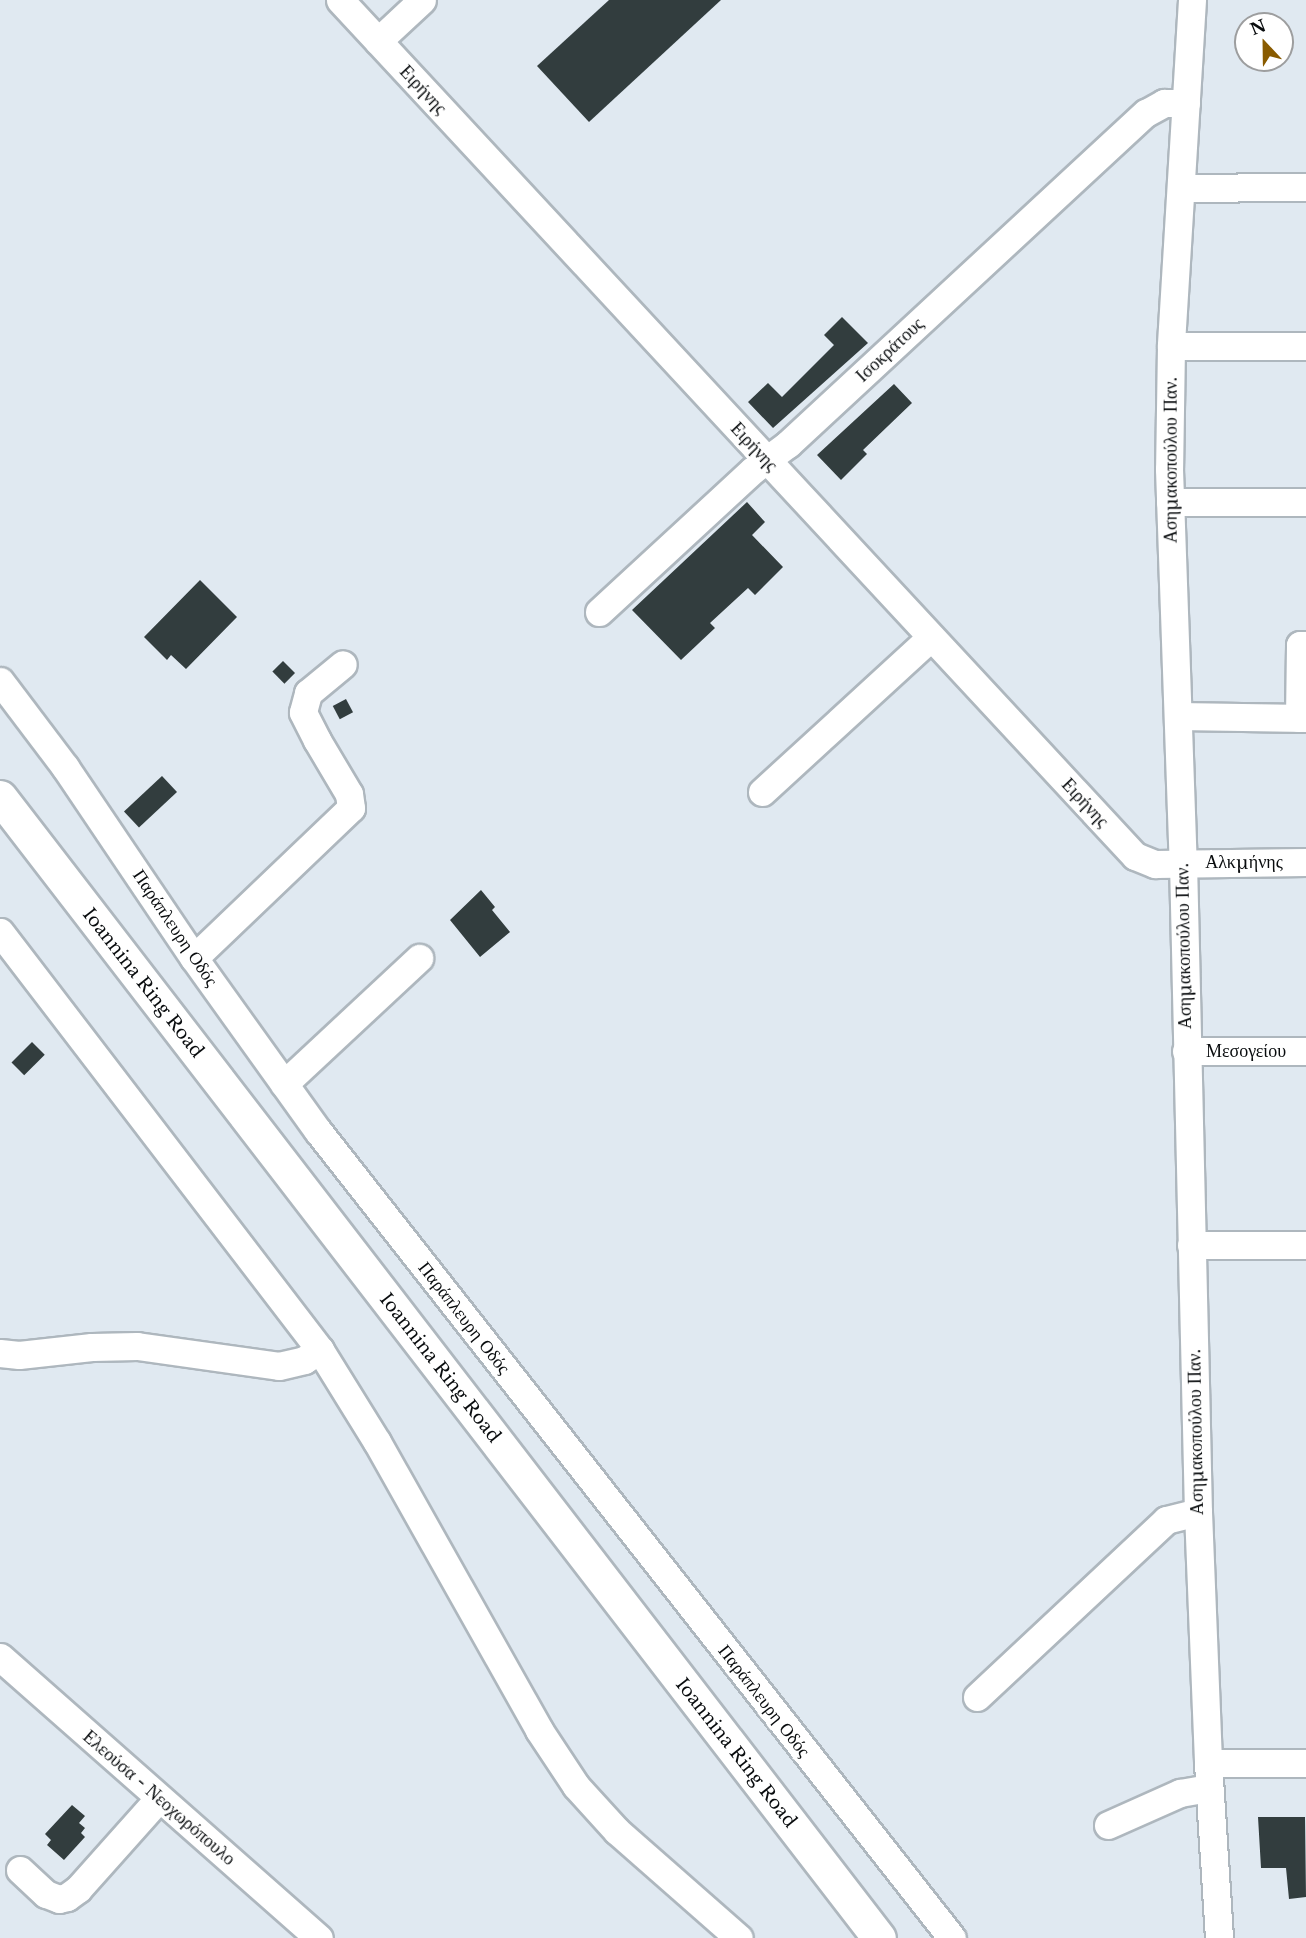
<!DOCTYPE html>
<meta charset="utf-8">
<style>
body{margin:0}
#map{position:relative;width:1306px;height:1938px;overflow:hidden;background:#e0e9f1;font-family:"Libre Baskerville",serif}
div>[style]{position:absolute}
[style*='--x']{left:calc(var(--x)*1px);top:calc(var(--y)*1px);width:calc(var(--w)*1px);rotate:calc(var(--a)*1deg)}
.building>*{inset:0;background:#323d3e;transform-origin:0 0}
.roads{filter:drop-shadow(2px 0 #aeb7be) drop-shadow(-2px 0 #aeb7be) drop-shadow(0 2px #aeb7be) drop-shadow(0 -2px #aeb7be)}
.minor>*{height:27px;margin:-13.5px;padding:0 13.5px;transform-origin:13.5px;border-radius:13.5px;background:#fff}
.highway>*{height:33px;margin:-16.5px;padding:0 16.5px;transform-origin:16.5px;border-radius:16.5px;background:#fff}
span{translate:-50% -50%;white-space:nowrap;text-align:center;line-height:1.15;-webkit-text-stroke:6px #fff;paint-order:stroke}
.street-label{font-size:18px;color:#090c0e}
.north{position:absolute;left:1234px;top:12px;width:60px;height:60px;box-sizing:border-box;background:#fff;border:2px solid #9d9e9f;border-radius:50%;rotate:338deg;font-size:16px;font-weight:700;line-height:24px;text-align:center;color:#090c0e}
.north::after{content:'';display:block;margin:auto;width:21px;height:27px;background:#895b00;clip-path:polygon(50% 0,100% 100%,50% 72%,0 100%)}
</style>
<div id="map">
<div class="building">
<i style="clip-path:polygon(609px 0,721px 0,589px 122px,537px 66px)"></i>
<i style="clip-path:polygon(842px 317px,868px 343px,773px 428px,748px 402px,768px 383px,782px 397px,834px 345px,824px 335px)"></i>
<i style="clip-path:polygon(894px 384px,912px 403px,863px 450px,867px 454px,841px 480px,817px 455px)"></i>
<i style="clip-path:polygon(747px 502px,765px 522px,752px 535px,783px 567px,755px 595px,748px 588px,710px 623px,715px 628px,681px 660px,632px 610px)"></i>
<i style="clip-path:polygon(200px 580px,237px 617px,186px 669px,171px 655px,167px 660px,144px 637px)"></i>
<i style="left:283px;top:661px;width:17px;height:15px;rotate:45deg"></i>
<i style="left:346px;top:699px;width:15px;height:15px;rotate:62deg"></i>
<i style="left:162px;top:776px;width:22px;height:52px;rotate:47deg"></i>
<i style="clip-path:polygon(481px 890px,495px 907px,492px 910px,510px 932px,480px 957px,450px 920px)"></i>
<i style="left:32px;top:1042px;width:18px;height:29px;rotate:45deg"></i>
<i style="clip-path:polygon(72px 1805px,85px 1816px,79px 1823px,85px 1828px,81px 1833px,85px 1837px,64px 1860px,47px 1845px,51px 1840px,45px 1834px)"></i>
<i style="clip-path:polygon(1258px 1817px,1305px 1817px,1306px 1897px,1289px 1899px,1286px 1868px,1261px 1868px)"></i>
</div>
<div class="roads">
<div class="minor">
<i style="--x:340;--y:0;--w:1168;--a:47.12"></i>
<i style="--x:1135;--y:856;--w:22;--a:22"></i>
<i style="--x:1155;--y:864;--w:151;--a:-0.8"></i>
<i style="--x:1192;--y:0;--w:347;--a:93.5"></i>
<i style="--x:1171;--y:346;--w:123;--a:90.9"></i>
<i style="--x:1169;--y:469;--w:393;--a:88"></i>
<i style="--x:1183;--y:862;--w:650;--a:88.68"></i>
<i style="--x:1198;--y:1512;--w:251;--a:87.7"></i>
<i style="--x:1208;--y:1763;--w:175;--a:86.4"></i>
<i style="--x:378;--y:41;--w:60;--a:-43"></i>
<i style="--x:1181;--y:188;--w:125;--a:-0.5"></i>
<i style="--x:1171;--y:346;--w:135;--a:0"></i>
<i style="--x:1170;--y:502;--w:136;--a:0"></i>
<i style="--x:599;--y:612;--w:209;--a:-42.7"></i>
<i style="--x:753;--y:470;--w:44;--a:-36.6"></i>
<i style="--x:788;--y:444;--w:488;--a:-42.8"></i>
<i style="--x:1146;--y:113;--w:21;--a:-29"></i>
<i style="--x:1164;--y:103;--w:22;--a:0"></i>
<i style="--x:0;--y:681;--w:108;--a:52.9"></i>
<i style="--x:65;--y:767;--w:230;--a:56"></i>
<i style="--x:194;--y:958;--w:213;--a:54.4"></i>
<i style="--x:318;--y:1131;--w:1026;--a:51.85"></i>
<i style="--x:1178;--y:716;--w:128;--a:0.9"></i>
<i style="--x:1299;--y:718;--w:73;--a:-89.2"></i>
<i style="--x:1300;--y:645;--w:6;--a:0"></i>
<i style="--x:762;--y:792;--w:229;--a:-42.5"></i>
<i style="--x:0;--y:932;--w:526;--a:52.56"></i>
<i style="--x:320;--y:1350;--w:108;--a:58.2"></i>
<i style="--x:377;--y:1442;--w:330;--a:60.6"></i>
<i style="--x:539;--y:1730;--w:67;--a:56.5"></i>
<i style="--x:576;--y:1786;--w:61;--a:47.7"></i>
<i style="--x:617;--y:1831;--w:162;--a:41.3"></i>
<i style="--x:194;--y:958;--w:217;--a:-43.7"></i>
<i style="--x:351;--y:808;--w:14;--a:-98"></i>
<i style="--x:349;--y:794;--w:63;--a:-120.7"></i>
<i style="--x:317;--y:740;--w:31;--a:-117"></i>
<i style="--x:303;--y:712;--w:20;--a:-75"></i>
<i style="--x:308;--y:693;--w:45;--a:-39.6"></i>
<i style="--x:1186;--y:1051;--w:120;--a:0"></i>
<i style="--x:284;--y:1084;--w:185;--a:-43"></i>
<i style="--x:1191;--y:1245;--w:115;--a:0"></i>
<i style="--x:0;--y:1353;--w:19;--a:6"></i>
<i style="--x:19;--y:1355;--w:73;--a:-6.3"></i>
<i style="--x:92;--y:1347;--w:45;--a:-1.3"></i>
<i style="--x:137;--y:1346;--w:143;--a:8"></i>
<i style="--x:279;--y:1366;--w:26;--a:-13"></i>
<i style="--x:304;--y:1360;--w:19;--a:-32"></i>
<i style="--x:0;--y:1657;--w:425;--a:41.4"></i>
<i style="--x:977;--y:1697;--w:259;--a:-43.1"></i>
<i style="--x:1166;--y:1520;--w:33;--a:-14"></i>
<i style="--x:1208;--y:1763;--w:98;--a:0"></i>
<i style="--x:1108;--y:1825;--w:79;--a:-24"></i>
<i style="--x:1180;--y:1793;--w:29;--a:-10"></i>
<i style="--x:20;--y:1870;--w:35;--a:43"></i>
<i style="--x:46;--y:1894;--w:14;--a:21"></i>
<i style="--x:59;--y:1899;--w:8;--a:-14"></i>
<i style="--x:67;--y:1897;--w:14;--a:-36"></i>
<i style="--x:78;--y:1889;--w:122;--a:-48.3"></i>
</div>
<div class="highway">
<i style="--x:0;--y:797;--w:1440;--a:52.39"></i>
</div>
</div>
<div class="street-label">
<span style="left:423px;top:90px;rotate:47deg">Ειρήνης</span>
<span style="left:890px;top:350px;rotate:-43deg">Ισοκράτους</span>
<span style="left:754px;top:447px;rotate:47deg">Ειρήνης</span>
<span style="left:1171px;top:460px;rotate:-90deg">Ασημακοπούλου Παν.</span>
<span style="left:1085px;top:803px;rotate:47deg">Ειρήνης</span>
<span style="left:1244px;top:862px">Αλκμήνης</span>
<span style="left:175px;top:928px;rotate:56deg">Παράπλευρη Οδός</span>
<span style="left:1184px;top:946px;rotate:-91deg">Ασημακοπούλου Παν.</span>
<span style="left:143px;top:983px;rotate:52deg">Ioannina Ring Road</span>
<span style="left:1246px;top:1051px">Μεσογείου</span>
<span style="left:464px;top:1318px;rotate:52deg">Παράπλευρη Οδός</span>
<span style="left:440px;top:1368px;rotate:52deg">Ioannina Ring Road</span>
<span style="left:1196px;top:1432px;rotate:-91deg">Ασημακοπούλου Παν.</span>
<span style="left:764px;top:1701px;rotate:52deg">Παράπλευρη Οδός</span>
<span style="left:736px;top:1753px;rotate:52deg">Ioannina Ring Road</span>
<span style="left:159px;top:1798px;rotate:41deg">Ελεούσα - Νεοχωρόπουλο</span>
</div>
<div class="north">N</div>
</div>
